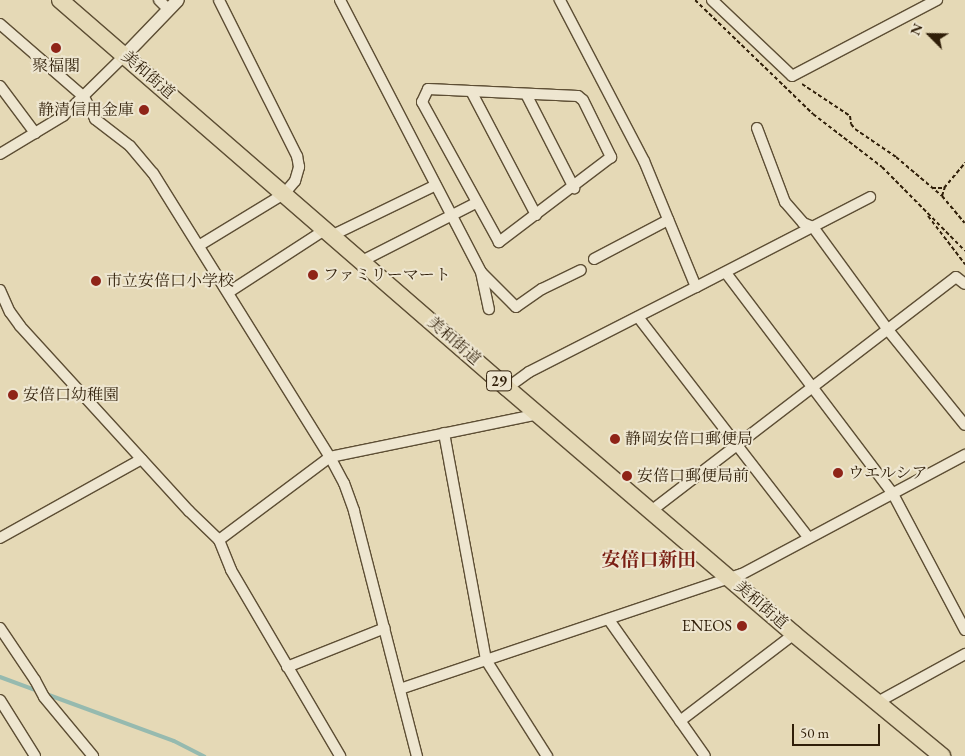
<!DOCTYPE html>
<meta charset="utf-8">
<style>
body{margin:0}
#map{position:relative;width:965px;height:756px;overflow:hidden;background:#e5d9b6;font-family:"EB Garamond","Noto Serif JP",serif}
div>[style]{position:absolute}
[style*='--x']{left:calc(var(--x)*1px);top:calc(var(--y)*1px);width:calc(var(--w)*1px);rotate:calc(var(--a)*1deg)}
.stream>*{height:4px;margin:-2px;padding:0 2px;transform-origin:2px;border-radius:2px;background:#96baaf}
.path>*{height:2px;margin-top:-1px;transform-origin:0;background:repeating-linear-gradient(90deg,#301f09 0 4px,transparent 0 6.5px)}
.roads{filter:drop-shadow(1px 0 #5d4e34) drop-shadow(-1px 0 #5d4e34) drop-shadow(0 1px #5d4e34) drop-shadow(0 -1px #5d4e34)}
.minor>*{height:10px;margin:-5px;padding:0 5px;transform-origin:5px;border-radius:5px;background:#eee6d0}
.tertiary>*{height:12px;margin:-6px;padding:0 6px;transform-origin:6px;border-radius:6px;background:#eee6d0}
.primary>*{height:16px;margin:-8px;padding:0 8px;transform-origin:8px;border-radius:8px;background:#e5d9b6}
.dots>*{width:14px;height:14px;translate:-50% -50%;box-sizing:border-box;border:2px solid #eee6d0;border-radius:50%}
span{translate:-50% -50%;white-space:nowrap;text-align:center;line-height:1.15;-webkit-text-stroke:4px #eee6d0;paint-order:stroke}
.shield-label span{padding:1px 4px;background:#eee6d0;border:1px solid;border-radius:4px;-webkit-text-stroke-width:0}
.shield-label{font-size:15px;color:#301f09;font-weight:700}
.poi-label{font-size:16px;color:#301f09}
.right{translate:-100% -50%;text-align:right}
.left{translate:0 -50%;text-align:left}
.street-label{font-size:16px;color:#301f09}
.quarter-label{font-size:19px;color:#7a1f14;font-weight:700}
.north{position:absolute;left:905px;top:10px;width:50px;height:50px;-webkit-text-stroke:4px #eee6d0;paint-order:stroke;rotate:293deg;font-size:14px;font-weight:700;line-height:20px;text-align:center;color:#301f09}
.north::after{content:'';display:block;margin:auto;width:18px;height:22px;background:#301f09;clip-path:polygon(50% 0,100% 100%,50% 72%,0 100%)}
.scale{position:absolute;left:792px;top:724px;width:88px;height:22px;box-sizing:border-box;border:2px solid #301f09;border-top:0;padding-left:6px;font-size:15px;line-height:18px;white-space:nowrap;color:#301f09;-webkit-text-stroke:4px #eee6d0;paint-order:stroke}
</style>
<div id="map">
<div class="stream">
<i style="--x:0;--y:677;--w:40;--a:20.2"></i>
<i style="--x:46;--y:694;--w:136;--a:20.2"></i>
<i style="--x:174;--y:741;--w:34;--a:27"></i>
</div>
<div class="path">
<i style="--x:695;--y:0;--w:164;--a:44"></i>
<i style="--x:813;--y:114;--w:87;--a:37.5"></i>
<i style="--x:882;--y:167;--w:118;--a:45.3"></i>
<i style="--x:802;--y:84;--w:58;--a:33.7"></i>
<i style="--x:850;--y:116;--w:8;--a:83"></i>
<i style="--x:851;--y:124;--w:6;--a:51"></i>
<i style="--x:855;--y:129;--w:50;--a:34.3"></i>
<i style="--x:896;--y:157;--w:60;--a:40.3"></i>
<i style="--x:942;--y:196;--w:35;--a:50"></i>
<i style="--x:932;--y:188;--w:12;--a:0"></i>
<i style="--x:944;--y:188;--w:33;--a:-50"></i>
<i style="--x:942;--y:196;--w:9;--a:-72"></i>
<i style="--x:928;--y:216;--w:61;--a:52.4"></i>
</div>
<div class="roads">
<div class="minor">
<i style="--x:159;--y:0;--w:14;--a:45"></i>
<i style="--x:340;--y:0;--w:306;--a:62.6"></i>
<i style="--x:481;--y:272;--w:38;--a:78"></i>
<i style="--x:712;--y:0;--w:110;--a:43.5"></i>
<i style="--x:792;--y:76;--w:164;--a:-27.7"></i>
<i style="--x:0;--y:24;--w:111;--a:41"></i>
<i style="--x:84;--y:97;--w:25;--a:63"></i>
<i style="--x:95;--y:119;--w:44;--a:37.6"></i>
<i style="--x:130;--y:146;--w:35;--a:50"></i>
<i style="--x:153;--y:173;--w:335;--a:58.1"></i>
<i style="--x:330;--y:457;--w:30;--a:62"></i>
<i style="--x:344;--y:483;--w:30;--a:70"></i>
<i style="--x:354;--y:511;--w:253;--a:75.6"></i>
<i style="--x:0;--y:86;--w:59;--a:53.3"></i>
<i style="--x:428;--y:89;--w:150;--a:2.7"></i>
<i style="--x:578;--y:96;--w:6;--a:39"></i>
<i style="--x:583;--y:100;--w:64;--a:63.8"></i>
<i style="--x:611;--y:157;--w:141;--a:142.8"></i>
<i style="--x:499;--y:242;--w:160;--a:-118.8"></i>
<i style="--x:422;--y:102;--w:14;--a:-65"></i>
<i style="--x:471;--y:91;--w:140;--a:62.3"></i>
<i style="--x:526;--y:94;--w:106;--a:62.9"></i>
<i style="--x:757;--y:128;--w:79;--a:69.3"></i>
<i style="--x:785;--y:202;--w:28;--a:49"></i>
<i style="--x:803;--y:223;--w:11;--a:22"></i>
<i style="--x:813;--y:227;--w:127;--a:53.9"></i>
<i style="--x:888;--y:330;--w:122;--a:51"></i>
<i style="--x:0;--y:154;--w:74;--a:-31.1"></i>
<i style="--x:63;--y:116;--w:87;--a:-44.5"></i>
<i style="--x:333;--y:235;--w:114;--a:-25.9"></i>
<i style="--x:200;--y:245;--w:98;--a:-31.3"></i>
<i style="--x:284;--y:194;--w:17;--a:-50"></i>
<i style="--x:295;--y:181;--w:15;--a:-74"></i>
<i style="--x:299;--y:167;--w:11;--a:-100"></i>
<i style="--x:297;--y:156;--w:174;--a:-116.6"></i>
<i style="--x:594;--y:259;--w:84;--a:-27.8"></i>
<i style="--x:362;--y:261;--w:128;--a:-27"></i>
<i style="--x:482;--y:273;--w:48;--a:45"></i>
<i style="--x:516;--y:307;--w:32;--a:-35"></i>
<i style="--x:542;--y:289;--w:43;--a:-26"></i>
<i style="--x:726;--y:273;--w:277;--a:52.9"></i>
<i style="--x:893;--y:494;--w:154;--a:62.1"></i>
<i style="--x:696;--y:287;--w:196;--a:-27.3"></i>
<i style="--x:0;--y:290;--w:24;--a:66"></i>
<i style="--x:10;--y:312;--w:17;--a:54"></i>
<i style="--x:20;--y:326;--w:251;--a:47.6"></i>
<i style="--x:189;--y:511;--w:42;--a:44"></i>
<i style="--x:219;--y:540;--w:32;--a:68"></i>
<i style="--x:231;--y:570;--w:216;--a:59.6"></i>
<i style="--x:229;--y:292;--w:116;--a:-33"></i>
<i style="--x:638;--y:317;--w:278;--a:52.3"></i>
<i style="--x:507;--y:388;--w:27;--a:-36"></i>
<i style="--x:529;--y:372;--w:187;--a:-27"></i>
<i style="--x:696;--y:287;--w:136;--a:-112.4"></i>
<i style="--x:644;--y:161;--w:182;--a:-117.6"></i>
<i style="--x:444;--y:433;--w:231;--a:79.5"></i>
<i style="--x:486;--y:660;--w:114;--a:57.6"></i>
<i style="--x:651;--y:511;--w:384;--a:-37.5"></i>
<i style="--x:956;--y:277;--w:11;--a:38"></i>
<i style="--x:0;--y:538;--w:162;--a:-29.1"></i>
<i style="--x:219;--y:540;--w:139;--a:-36.8"></i>
<i style="--x:330;--y:457;--w:214;--a:-11.6"></i>
<i style="--x:609;--y:620;--w:166;--a:54.8"></i>
<i style="--x:0;--y:628;--w:63;--a:56.1"></i>
<i style="--x:35;--y:680;--w:19;--a:62"></i>
<i style="--x:44;--y:697;--w:77;--a:50.3"></i>
<i style="--x:287;--y:667;--w:105;--a:-21.7"></i>
<i style="--x:400;--y:689;--w:361;--a:-18.6"></i>
<i style="--x:742;--y:574;--w:253;--a:-28.1"></i>
<i style="--x:0;--y:700;--w:66;--a:58"></i>
<i style="--x:876;--y:703;--w:102;--a:-28.8"></i>
<i style="--x:680;--y:721;--w:143;--a:-37.3"></i>
</div>
<div class="tertiary">
<i style="--x:125;--y:55;--w:76;--a:-46.1"></i>
</div>
<div class="primary">
<i style="--x:60;--y:0;--w:592;--a:40.96"></i>
<i style="--x:507;--y:388;--w:378;--a:40.6"></i>
<i style="--x:794;--y:634;--w:192;--a:39.5"></i>
</div>
</div>
<div class="dots">
<i style="left:56px;top:48px;background:#8f2418"></i>
<i style="left:144px;top:110px;background:#8f2418"></i>
<i style="left:313px;top:275px;background:#8f2418"></i>
<i style="left:96px;top:281px;background:#8f2418"></i>
<i style="left:13px;top:395px;background:#8f2418"></i>
<i style="left:615px;top:439px;background:#8f2418"></i>
<i style="left:838px;top:473px;background:#8f2418"></i>
<i style="left:627px;top:476px;background:#8f2418"></i>
<i style="left:742px;top:626px;background:#8f2418"></i>
</div>
<div class="shield-label">
<span style="left:499px;top:381px">29</span>
</div>
<div class="poi-label">
<span style="left:56px;top:66px">聚福閣</span>
<span class="right" style="left:134px;top:110px">静清信用金庫</span>
<span class="left" style="left:323px;top:275px">ファミリーマート</span>
<span class="left" style="left:106px;top:281px">市立安倍口小学校</span>
<span class="left" style="left:23px;top:395px">安倍口幼稚園</span>
<span class="left" style="left:625px;top:439px">静岡安倍口郵便局</span>
<span class="left" style="left:848px;top:473px">ウエルシア</span>
<span class="left" style="left:637px;top:476px">安倍口郵便局前</span>
<span class="right" style="left:732px;top:626px">ENEOS</span>
</div>
<div class="street-label">
<span style="left:148px;top:75px;rotate:41deg">美和街道</span>
<span style="left:454px;top:341px;rotate:41deg">美和街道</span>
<span style="left:761px;top:605px;rotate:41deg">美和街道</span>
</div>
<div class="quarter-label">
<span style="left:649px;top:560px">安倍口新田</span>
</div>
<div class="north">N</div>
<div class="scale">50 m</div>
</div>
